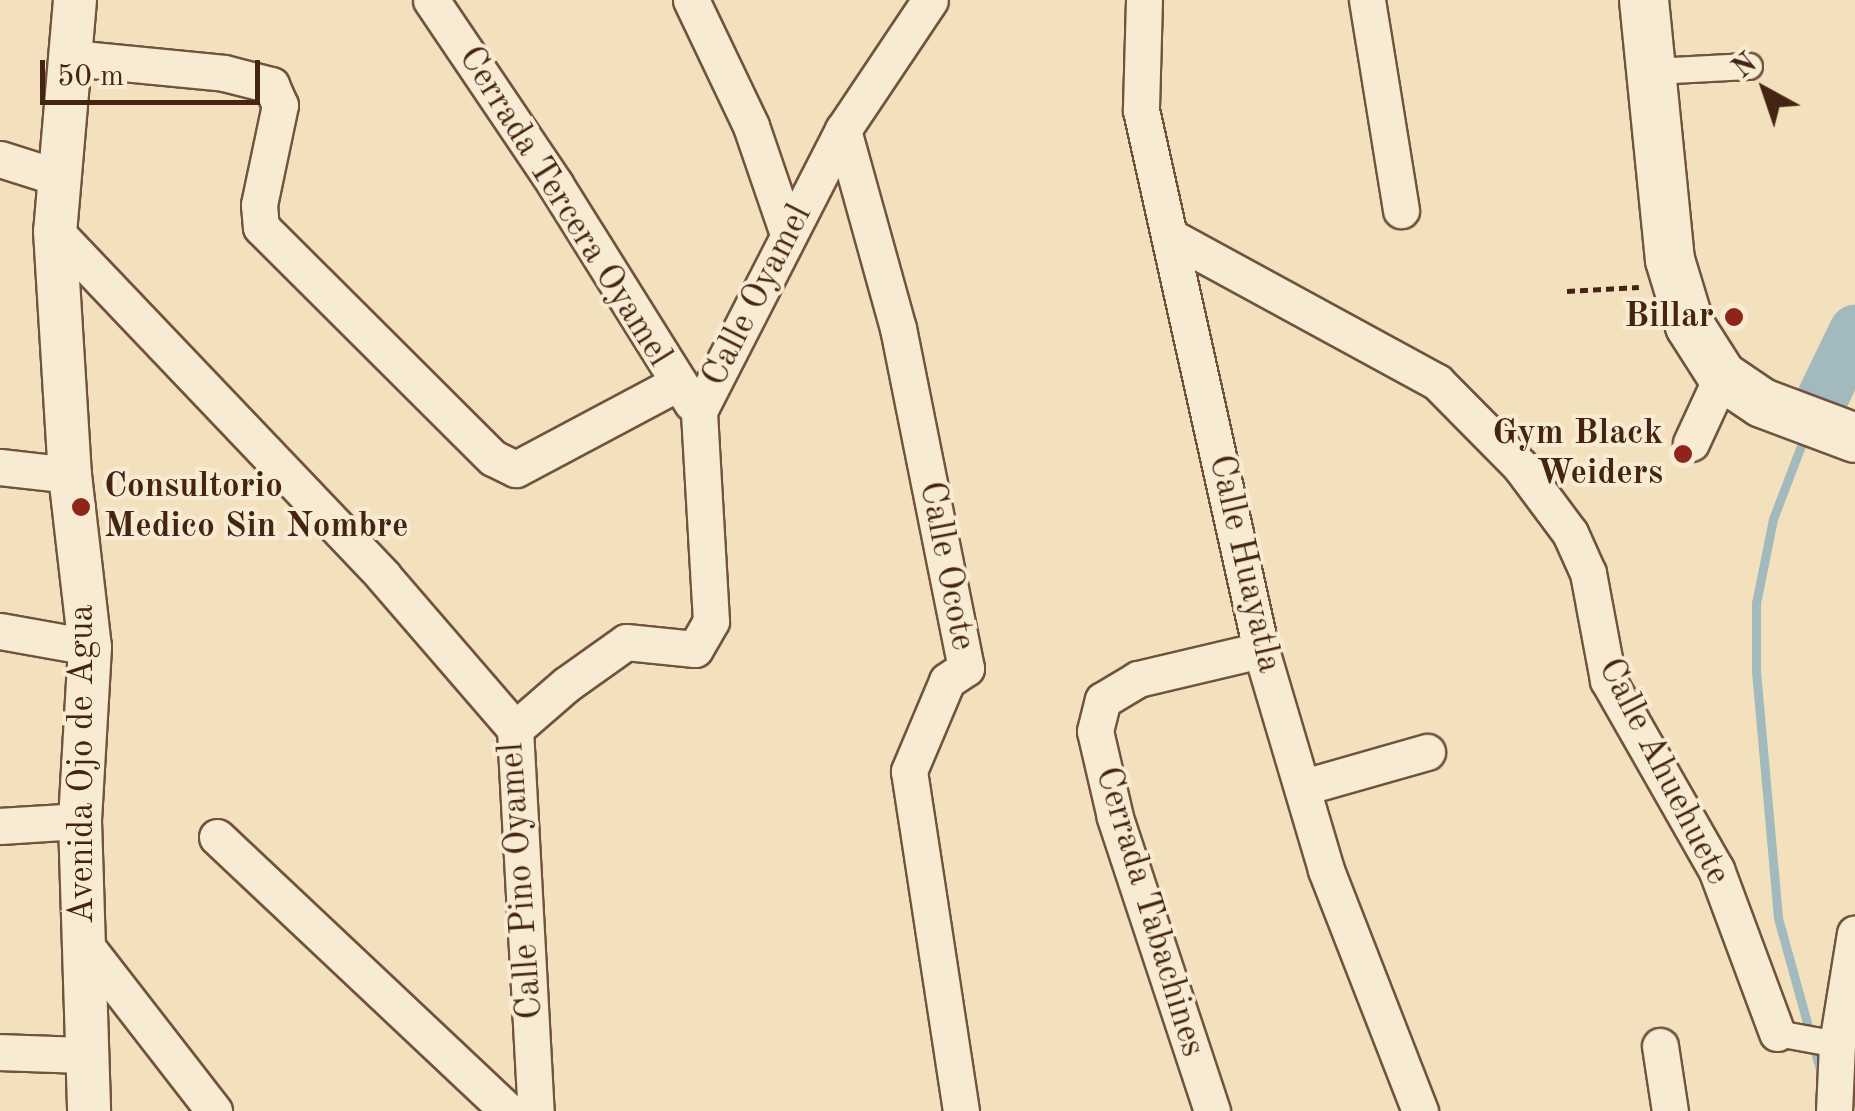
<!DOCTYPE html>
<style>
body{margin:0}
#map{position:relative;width:1855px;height:1111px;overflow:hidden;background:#f2e1bc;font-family:"Old Standard TT",serif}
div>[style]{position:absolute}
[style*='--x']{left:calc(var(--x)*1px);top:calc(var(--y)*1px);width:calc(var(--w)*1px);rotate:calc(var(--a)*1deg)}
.stream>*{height:9px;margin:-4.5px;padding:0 4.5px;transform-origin:4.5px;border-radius:4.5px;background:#a2babd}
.river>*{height:52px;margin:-26px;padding:0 26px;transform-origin:26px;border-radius:26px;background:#a2babd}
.path>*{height:5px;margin-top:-2.5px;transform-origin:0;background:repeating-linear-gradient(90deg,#462414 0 8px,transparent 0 13px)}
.roads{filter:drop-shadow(2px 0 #71533e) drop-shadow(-2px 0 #71533e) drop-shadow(0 2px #71533e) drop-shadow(0 -2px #71533e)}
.pedestrian>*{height:25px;margin:-12.5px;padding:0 12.5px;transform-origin:12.5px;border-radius:12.5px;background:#f7ecd3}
.minor>*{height:35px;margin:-17.5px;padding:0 17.5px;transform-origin:17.5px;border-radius:17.5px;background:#f7ecd3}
.tertiary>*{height:42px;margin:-21px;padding:0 21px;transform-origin:21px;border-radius:21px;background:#f7ecd3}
.secondary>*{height:48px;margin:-24px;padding:0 24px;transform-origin:24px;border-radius:24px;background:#f7ecd3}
.dots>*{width:28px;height:28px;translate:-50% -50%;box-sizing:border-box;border:5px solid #f7ecd3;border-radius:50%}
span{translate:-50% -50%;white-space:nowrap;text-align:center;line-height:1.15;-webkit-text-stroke:8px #f7ecd3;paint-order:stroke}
.street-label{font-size:35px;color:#462414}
.poi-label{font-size:35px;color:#462414;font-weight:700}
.right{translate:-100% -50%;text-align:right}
.left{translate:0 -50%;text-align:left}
.north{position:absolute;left:1715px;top:40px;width:100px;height:100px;-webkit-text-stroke:8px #f7ecd3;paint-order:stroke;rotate:320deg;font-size:28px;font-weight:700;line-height:40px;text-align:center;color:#462414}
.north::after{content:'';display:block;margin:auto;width:35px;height:45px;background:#462414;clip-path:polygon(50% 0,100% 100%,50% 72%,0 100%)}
.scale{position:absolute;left:40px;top:60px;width:220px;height:45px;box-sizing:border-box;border:5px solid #462414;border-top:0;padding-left:12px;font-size:30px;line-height:35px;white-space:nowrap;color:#462414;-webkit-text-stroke:8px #f7ecd3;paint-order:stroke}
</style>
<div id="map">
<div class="stream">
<i style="--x:1802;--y:443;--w:81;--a:110.9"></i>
<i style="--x:1773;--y:519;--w:86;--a:101.4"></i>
<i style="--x:1756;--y:603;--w:68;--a:90"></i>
<i style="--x:1756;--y:671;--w:248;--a:84.9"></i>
<i style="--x:1778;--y:918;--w:161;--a:74.5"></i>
</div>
<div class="river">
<i style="--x:1822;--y:399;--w:76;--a:-64.1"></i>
</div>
<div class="path">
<i style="--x:1567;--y:291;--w:72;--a:-3.2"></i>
</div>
<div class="roads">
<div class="pedestrian">
<i style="--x:1652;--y:71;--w:97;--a:-3"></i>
<i style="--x:1777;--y:1033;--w:61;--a:10.4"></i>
</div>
<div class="minor">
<i style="--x:431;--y:0;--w:222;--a:56"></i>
<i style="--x:555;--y:184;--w:258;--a:58"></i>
<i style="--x:691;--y:0;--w:140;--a:64.5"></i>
<i style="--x:751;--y:126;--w:114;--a:71.1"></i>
<i style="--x:1144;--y:0;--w:110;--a:91.6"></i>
<i style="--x:1141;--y:110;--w:553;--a:77.47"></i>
<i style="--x:1261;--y:650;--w:229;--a:73.5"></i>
<i style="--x:1326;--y:870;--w:259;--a:68.7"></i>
<i style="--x:1367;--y:0;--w:213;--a:80.8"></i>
<i style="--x:72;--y:58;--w:153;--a:5.6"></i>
<i style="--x:224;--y:73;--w:49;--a:14.3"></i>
<i style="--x:271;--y:85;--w:22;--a:66"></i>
<i style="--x:280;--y:105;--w:102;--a:101.9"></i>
<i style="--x:259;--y:205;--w:22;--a:85"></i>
<i style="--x:261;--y:227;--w:327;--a:44.9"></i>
<i style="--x:493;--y:458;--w:25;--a:26"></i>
<i style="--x:516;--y:469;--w:181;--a:-28"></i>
<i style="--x:843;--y:130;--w:205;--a:74.5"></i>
<i style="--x:898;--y:328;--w:347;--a:78.7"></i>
<i style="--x:966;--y:668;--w:23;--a:146"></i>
<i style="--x:947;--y:681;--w:98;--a:112.9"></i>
<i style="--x:909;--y:771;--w:344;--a:81.3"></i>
<i style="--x:0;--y:159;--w:63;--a:17.6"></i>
<i style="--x:55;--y:231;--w:477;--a:46.4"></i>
<i style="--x:384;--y:577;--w:201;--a:49.2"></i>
<i style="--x:515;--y:729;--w:383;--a:86.9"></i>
<i style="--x:1171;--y:237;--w:303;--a:28.6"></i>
<i style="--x:1437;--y:382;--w:118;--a:45.3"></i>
<i style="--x:1520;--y:466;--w:84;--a:53.3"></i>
<i style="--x:1570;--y:533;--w:44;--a:65.8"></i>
<i style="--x:1588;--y:573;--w:109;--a:79.4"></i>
<i style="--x:1608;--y:680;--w:218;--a:60.3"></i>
<i style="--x:1716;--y:869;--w:175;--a:69.6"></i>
<i style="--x:1691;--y:443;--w:74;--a:-65.2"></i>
<i style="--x:0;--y:467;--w:70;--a:6.5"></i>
<i style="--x:0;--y:631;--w:91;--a:10.1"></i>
<i style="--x:515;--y:729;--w:69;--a:-40.9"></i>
<i style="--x:567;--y:684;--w:72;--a:-35.4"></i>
<i style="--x:626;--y:642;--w:69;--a:5.8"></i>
<i style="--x:695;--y:649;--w:32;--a:-60"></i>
<i style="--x:711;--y:621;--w:210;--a:-93.3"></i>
<i style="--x:699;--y:411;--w:316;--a:-62.9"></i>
<i style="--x:843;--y:130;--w:156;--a:-56.2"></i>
<i style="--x:1304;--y:787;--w:128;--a:-15.9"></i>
<i style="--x:0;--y:826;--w:80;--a:-3.6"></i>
<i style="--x:217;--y:837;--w:400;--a:43.3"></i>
<i style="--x:83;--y:942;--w:214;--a:52.2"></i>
<i style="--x:1660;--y:1046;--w:66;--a:81.3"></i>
<i style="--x:0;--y:1052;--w:87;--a:2"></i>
<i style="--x:1212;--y:1111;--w:310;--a:-108.3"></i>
<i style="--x:1115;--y:817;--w:88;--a:-103.1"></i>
<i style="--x:1095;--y:731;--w:32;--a:-76"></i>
<i style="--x:1103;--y:700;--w:41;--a:-31"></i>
<i style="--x:1138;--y:679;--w:126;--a:-13.3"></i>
<i style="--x:1834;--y:1111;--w:67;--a:-87.4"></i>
<i style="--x:1837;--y:1044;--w:112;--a:-80.8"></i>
</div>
<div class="tertiary">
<i style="--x:75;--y:0;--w:232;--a:94.9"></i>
<i style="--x:55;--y:231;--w:244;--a:86.5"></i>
<i style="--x:70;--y:475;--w:173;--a:83.4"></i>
<i style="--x:90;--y:647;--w:174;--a:93.3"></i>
<i style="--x:80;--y:821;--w:290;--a:88.2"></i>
</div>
<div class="secondary">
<i style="--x:1644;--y:0;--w:261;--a:84.3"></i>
<i style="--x:1670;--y:260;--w:69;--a:73.1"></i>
<i style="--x:1690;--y:326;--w:59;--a:57.4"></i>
<i style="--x:1722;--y:376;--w:48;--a:34"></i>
<i style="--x:1762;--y:403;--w:99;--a:20.6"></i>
</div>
</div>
<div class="dots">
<i style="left:1734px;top:317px;background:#8f2418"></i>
<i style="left:1683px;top:454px;background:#8f2418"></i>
<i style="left:81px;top:507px;background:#8f2418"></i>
</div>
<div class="street-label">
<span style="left:564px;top:207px;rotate:58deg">Cerrada Tercera Oyamel</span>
<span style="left:758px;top:296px;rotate:-63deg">Calle Oyamel</span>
<span style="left:1244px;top:564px;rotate:77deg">Calle Huayatla</span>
<span style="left:946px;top:566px;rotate:79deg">Calle Ocote</span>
<span style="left:83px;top:764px;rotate:-90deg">Avenida Ojo de Agua</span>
<span style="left:1663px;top:772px;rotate:63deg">Calle Ahuehuete</span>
<span style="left:522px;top:881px;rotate:-94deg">Calle Pino Oyamel</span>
<span style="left:1149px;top:912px;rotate:73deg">Cerrada Tabachines</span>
</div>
<div class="poi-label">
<span class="right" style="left:1714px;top:317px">Billar</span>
<span class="right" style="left:1663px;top:454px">Gym Black<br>Weiders</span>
<span class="left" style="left:104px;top:507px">Consultorio<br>Medico Sin Nombre</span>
</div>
<div class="north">N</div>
<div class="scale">50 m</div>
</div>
